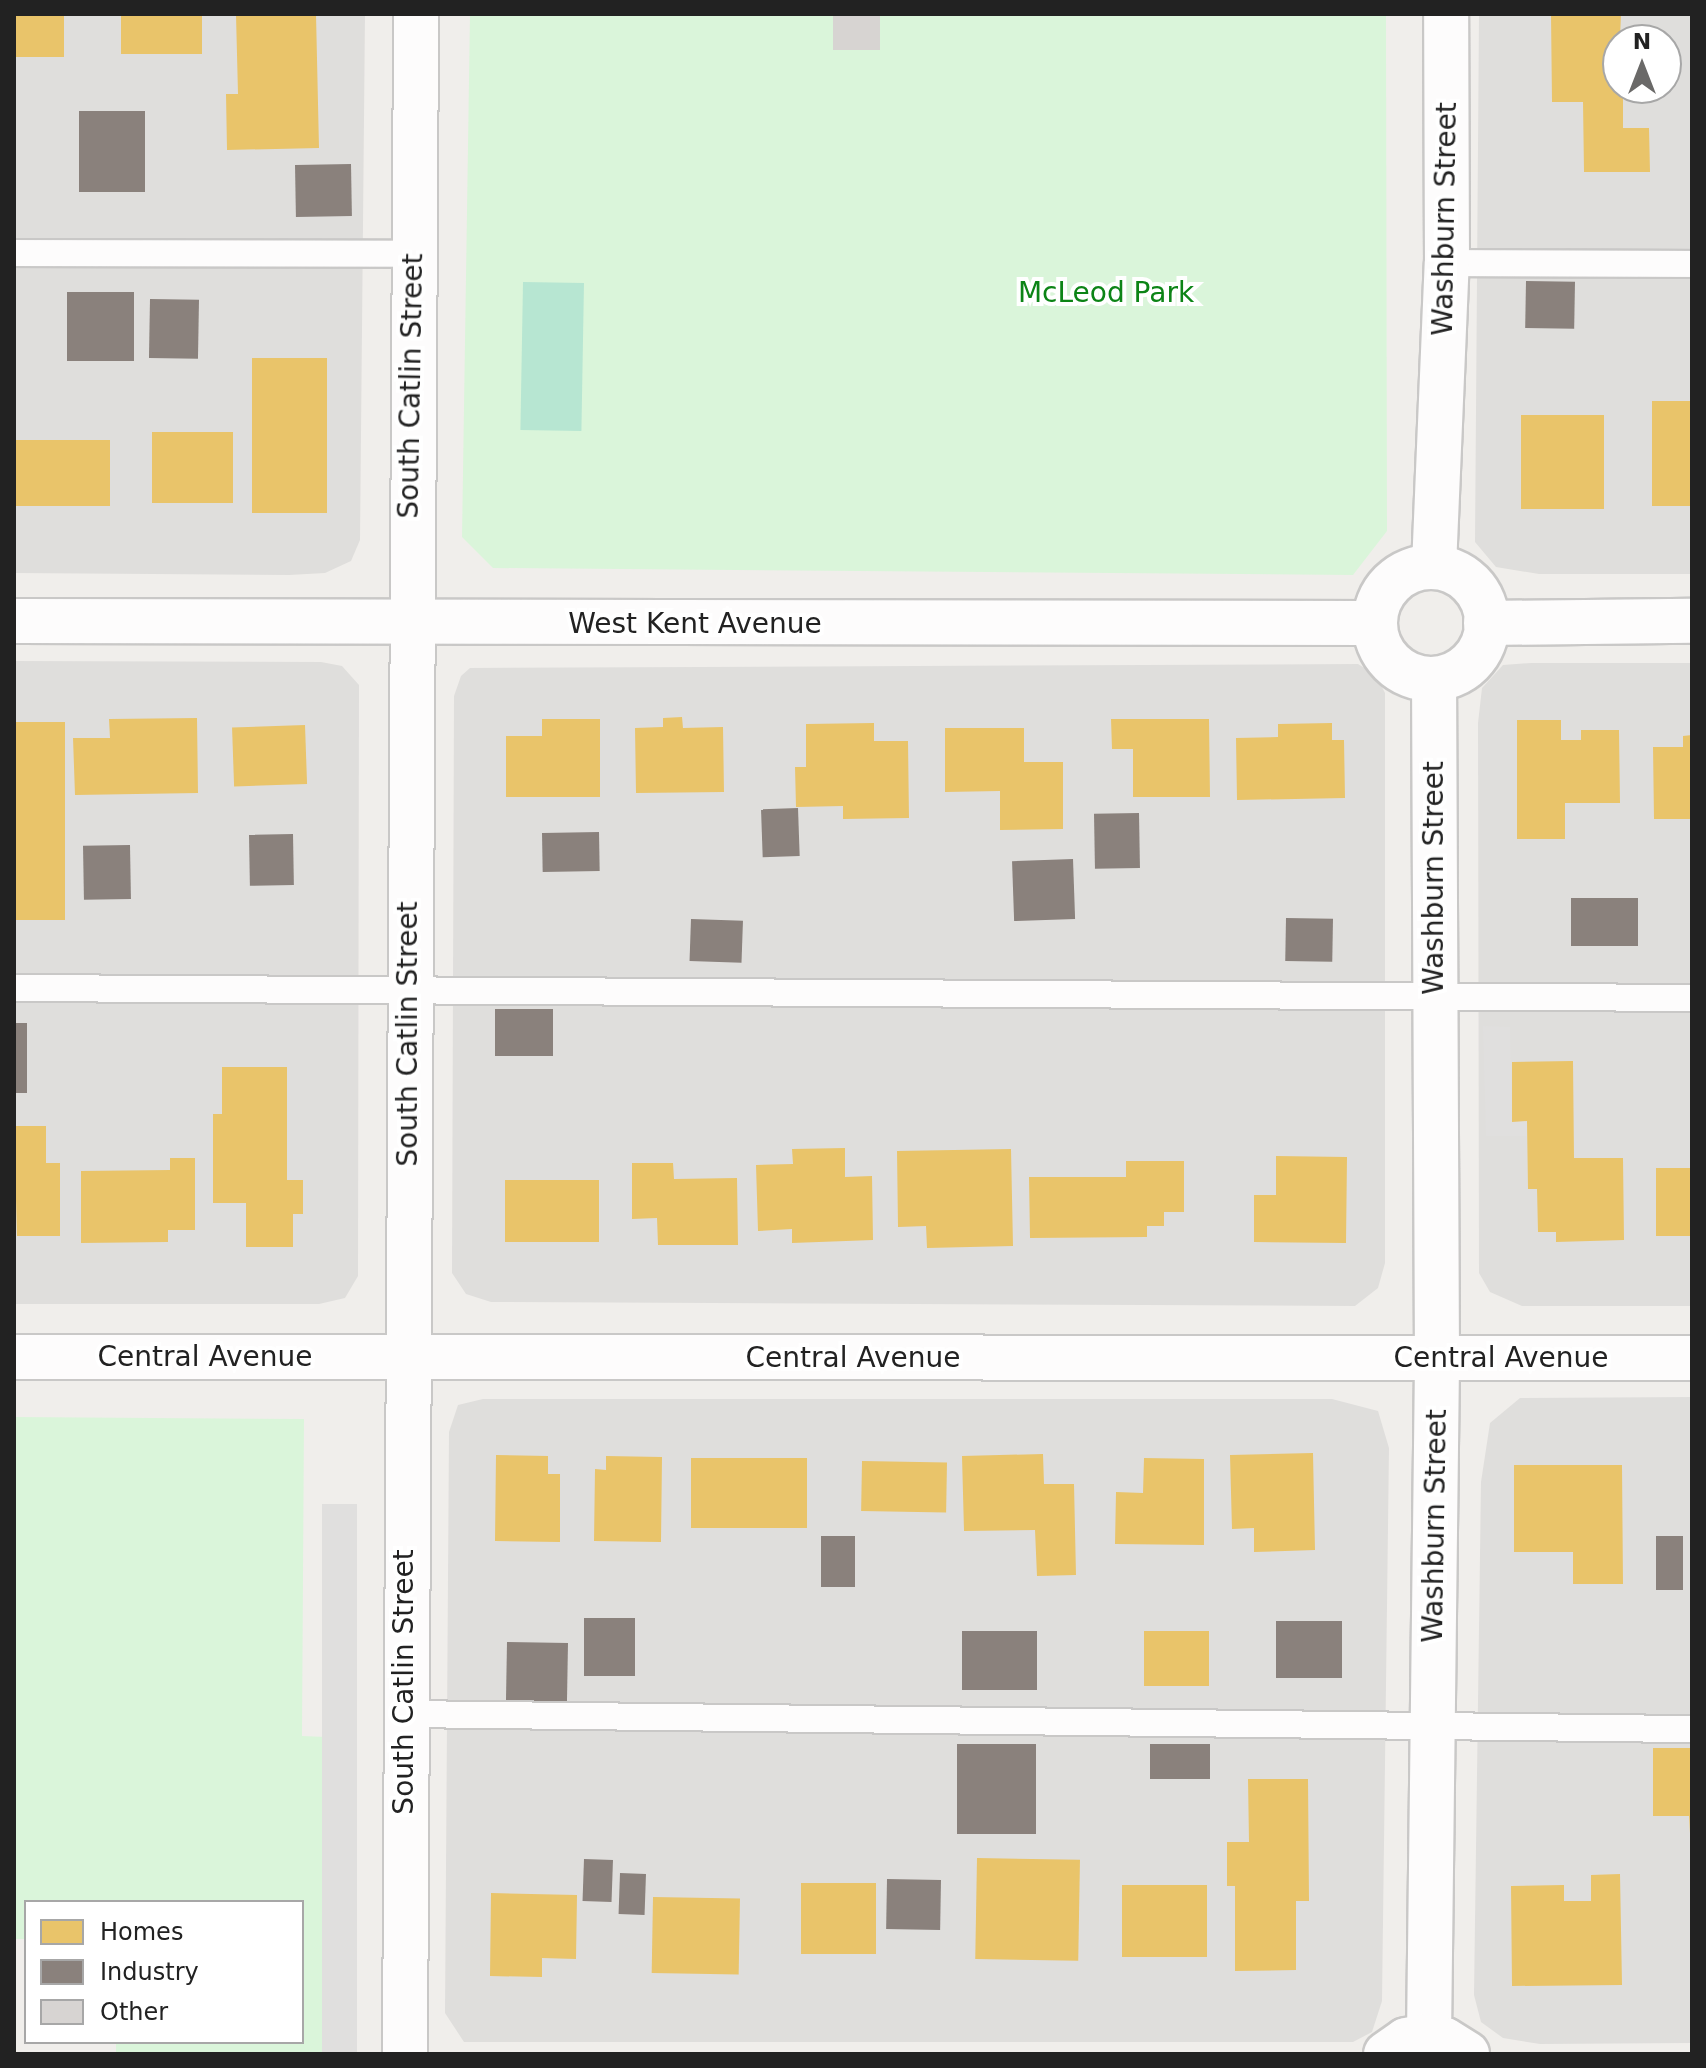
<!DOCTYPE html>
<style>
body{margin:0}
#map{position:relative;width:1706px;height:2068px;overflow:hidden;background:#f0eeeb;font-family:"DejaVu Sans",sans-serif}
div>[style]{position:absolute}
[style*='--x']{left:calc(var(--x)*1px);top:calc(var(--y)*1px);width:calc(var(--w)*1px);rotate:calc(var(--a)*1deg)}
.residential>*{inset:0;background:#dfdedc}
.park>*{inset:0;background:#daf5da}
.pitch>*{inset:0;background:#b7e6d2;transform-origin:0 0}
.parking>*{inset:0;background:#e0dfde;transform-origin:0 0}
.homes>*{inset:0;background:#e9c46a;transform-origin:0 0}
.industry>*{inset:0;background:#8a817c;transform-origin:0 0}
.building>*{inset:0;background:#d7d4d2;transform-origin:0 0}
.roads{filter:drop-shadow(2px 0 #c9c8c7) drop-shadow(-2px 0 #c9c8c7) drop-shadow(0 2px #c9c8c7) drop-shadow(0 -2px #c9c8c7)}
.lane>*{height:26px;margin:-13px;padding:0 13px;transform-origin:13px;border-radius:13px;background:#fdfcfc}
.street>*{height:44px;margin:-22px;padding:0 22px;transform-origin:22px;border-radius:22px;background:#fdfcfc}
.street>.ring{margin:-22px;padding:0;box-sizing:content-box;background:none;border:44px solid #fdfcfc;border-radius:50%}
span{translate:-50% -50%;white-space:nowrap;text-align:center;line-height:1.15;-webkit-text-stroke:8px #fff;paint-order:stroke}
.street-label{font-size:28px;color:#222}
.park-label{font-size:28px;color:#0c8416}
.frame{position:absolute;inset:0;border:16px solid #222;pointer-events:none}
.legend{position:absolute;left:24px;top:1900px;width:280px;height:144px;box-sizing:border-box;background:#fff;border:2px solid #a7a7a7;margin:0;padding:10px 14px;list-style:none;font-size:24px;color:#222}
.legend li{display:flex;align-items:center;gap:16px;height:40px}
.legend b{width:40px;border:2px solid #a7a7a7}
.north{position:absolute;left:1602px;top:24px;width:80px;height:80px;box-sizing:border-box;background:#fff;border:2px solid #a7a7a7;border-radius:50%;rotate:0deg;font-size:22px;font-weight:700;line-height:32px;text-align:center;color:#222}
.north::after{content:'';display:block;margin:auto;width:28px;height:36px;background:#6a6968;clip-path:polygon(50% 0,100% 100%,50% 72%,0 100%)}
</style>
<div id="map">
<div class="residential">
<i style="clip-path:polygon(14px 14px,365px 14px,360px 540px,351px 561px,325px 573px,289px 575px,14px 573px)"></i>
<i style="clip-path:polygon(evenodd,1479px 14px,1692px 14px,1692px 574px,1539px 574px,1496px 567px,1475px 542px,1479px 14px,1618px 40px,1666px 40px,1666px 88px,1618px 88px,1618px 40px)"></i>
<i style="clip-path:polygon(14px 661px,321px 662px,342px 666px,359px 685px,358px 1276px,345px 1298px,319px 1304px,14px 1304px)"></i>
<i style="clip-path:polygon(1531px 663px,1692px 663px,1692px 1306px,1522px 1306px,1490px 1292px,1479px 1273px,1478px 723px,1482px 688px,1503px 665px)"></i>
<i style="clip-path:polygon(1358px 664px,1376px 675px,1385px 693px,1385px 1263px,1378px 1288px,1355px 1306px,491px 1302px,466px 1294px,452px 1273px,454px 696px,461px 676px,470px 668px)"></i>
<i style="clip-path:polygon(1692px 1397px,1692px 2043px,1540px 2044px,1503px 2038px,1481px 2022px,1474px 1995px,1481px 1482px,1490px 1423px,1520px 1398px)"></i>
<i style="clip-path:polygon(483px 1399px,1332px 1399px,1378px 1411px,1389px 1448px,1382px 2001px,1372px 2032px,1353px 2042px,464px 2042px,445px 2013px,449px 1432px,458px 1405px)"></i>
</div>
<div class="park">
<i style="clip-path:polygon(470px 14px,1386px 14px,1387px 531px,1353px 575px,493px 568px,462px 537px)"></i>
<i style="clip-path:polygon(14px 1417px,304px 1419px,302px 1736px,326px 1737px,323px 2054px,116px 2054px,116px 2042px,302px 2042px,302px 1902px,26px 1902px,26px 1939px,14px 1939px)"></i>
</div>
<div class="pitch">
<i style="left:523px;top:282px;width:61px;height:148px;rotate:1deg"></i>
</div>
<div class="parking">
<i style="clip-path:polygon(1483px 1026px,1510px 1027px,1512px 1121px,1527px 1121px,1527px 1136px,1486px 1136px)"></i>
<i style="left:357px;top:1504px;width:550px;height:35px;rotate:90deg"></i>
</div>
<div class="homes">
<i style="left:14px;top:14px;width:50px;height:43px"></i>
<i style="left:121px;top:14px;width:81px;height:40px"></i>
<i style="clip-path:polygon(316px 14px,319px 148px,227px 150px,226px 94px,238px 94px,236px 15px)"></i>
<i style="clip-path:polygon(1551px 14px,1621px 14px,1618px 88px,1623px 88px,1623px 128px,1649px 128px,1650px 172px,1584px 172px,1583px 102px,1552px 102px)"></i>
<i style="left:252px;top:358px;width:75px;height:155px"></i>
<i style="left:1692px;top:401px;width:105px;height:40px;rotate:90deg"></i>
<i style="left:1521px;top:415px;width:83px;height:94px"></i>
<i style="left:152px;top:432px;width:81px;height:71px"></i>
<i style="left:110px;top:440px;width:66px;height:96px;rotate:90deg"></i>
<i style="clip-path:polygon(682px 717px,683px 728px,723px 727px,724px 792px,636px 793px,635px 728px,663px 727px,663px 718px)"></i>
<i style="clip-path:polygon(197px 718px,198px 793px,75px 795px,73px 738px,110px 738px,109px 719px)"></i>
<i style="clip-path:polygon(542px 719px,600px 719px,600px 797px,506px 797px,506px 736px,542px 736px)"></i>
<i style="clip-path:polygon(1111px 719px,1209px 719px,1210px 797px,1133px 797px,1133px 749px,1112px 749px)"></i>
<i style="clip-path:polygon(1517px 720px,1561px 720px,1561px 740px,1581px 740px,1581px 730px,1619px 730px,1620px 803px,1565px 803px,1565px 839px,1517px 839px)"></i>
<i style="left:14px;top:722px;width:51px;height:198px"></i>
<i style="clip-path:polygon(874px 723px,874px 741px,908px 741px,909px 818px,843px 819px,843px 806px,796px 807px,795px 767px,806px 767px,806px 724px)"></i>
<i style="clip-path:polygon(1332px 723px,1332px 740px,1344px 740px,1345px 798px,1237px 800px,1236px 738px,1278px 737px,1278px 724px)"></i>
<i style="left:305px;top:725px;width:59px;height:73px;rotate:88deg"></i>
<i style="clip-path:polygon(945px 728px,1024px 728px,1024px 762px,1063px 762px,1063px 829px,1000px 830px,1000px 791px,945px 792px)"></i>
<i style="clip-path:polygon(1692px 735px,1692px 819px,1654px 819px,1653px 747px,1683px 747px,1683px 736px)"></i>
<i style="clip-path:polygon(1573px 1061px,1574px 1158px,1623px 1158px,1624px 1240px,1556px 1242px,1556px 1232px,1538px 1232px,1537px 1189px,1528px 1189px,1527px 1121px,1512px 1122px,1512px 1062px)"></i>
<i style="clip-path:polygon(222px 1067px,287px 1067px,287px 1180px,303px 1180px,303px 1214px,293px 1214px,293px 1247px,246px 1247px,246px 1203px,213px 1203px,213px 1114px,222px 1114px)"></i>
<i style="clip-path:polygon(14px 1126px,46px 1126px,46px 1163px,60px 1163px,60px 1236px,17px 1236px)"></i>
<i style="clip-path:polygon(845px 1148px,845px 1177px,872px 1176px,873px 1240px,792px 1243px,792px 1229px,758px 1231px,756px 1165px,793px 1164px,792px 1149px)"></i>
<i style="clip-path:polygon(1011px 1149px,1013px 1246px,927px 1248px,926px 1226px,898px 1227px,897px 1151px)"></i>
<i style="clip-path:polygon(1276px 1156px,1347px 1157px,1346px 1243px,1254px 1242px,1254px 1195px,1276px 1195px)"></i>
<i style="clip-path:polygon(170px 1158px,195px 1158px,195px 1230px,168px 1230px,168px 1242px,81px 1243px,81px 1171px,170px 1170px)"></i>
<i style="clip-path:polygon(1126px 1161px,1184px 1161px,1184px 1212px,1164px 1212px,1164px 1226px,1147px 1226px,1147px 1237px,1030px 1238px,1029px 1177px,1126px 1177px)"></i>
<i style="clip-path:polygon(632px 1163px,673px 1163px,674px 1179px,737px 1178px,738px 1245px,658px 1245px,657px 1218px,632px 1219px)"></i>
<i style="left:1692px;top:1168px;width:68px;height:36px;rotate:90deg"></i>
<i style="left:505px;top:1180px;width:94px;height:62px"></i>
<i style="clip-path:polygon(1313px 1453px,1315px 1550px,1254px 1552px,1254px 1528px,1232px 1529px,1230px 1455px)"></i>
<i style="clip-path:polygon(1043px 1454px,1044px 1484px,1074px 1484px,1076px 1575px,1037px 1576px,1035px 1530px,964px 1531px,962px 1456px)"></i>
<i style="clip-path:polygon(496px 1455px,548px 1456px,548px 1474px,560px 1474px,560px 1542px,495px 1541px)"></i>
<i style="clip-path:polygon(606px 1456px,662px 1457px,661px 1542px,594px 1541px,595px 1469px,606px 1470px)"></i>
<i style="left:691px;top:1458px;width:116px;height:70px"></i>
<i style="clip-path:polygon(1144px 1458px,1204px 1459px,1204px 1545px,1115px 1544px,1116px 1492px,1143px 1493px)"></i>
<i style="left:862px;top:1461px;width:85px;height:50px;rotate:1deg"></i>
<i style="clip-path:polygon(1514px 1465px,1622px 1465px,1623px 1584px,1573px 1584px,1573px 1552px,1514px 1552px)"></i>
<i style="left:1144px;top:1631px;width:65px;height:55px"></i>
<i style="clip-path:polygon(1653px 1748px,1692px 1748px,1692px 1868px,1689px 1816px,1653px 1816px)"></i>
<i style="clip-path:polygon(1248px 1779px,1308px 1779px,1309px 1901px,1296px 1901px,1296px 1970px,1235px 1971px,1235px 1886px,1227px 1886px,1227px 1842px,1249px 1842px)"></i>
<i style="left:977px;top:1858px;width:103px;height:101px;rotate:1deg"></i>
<i style="clip-path:polygon(1620px 1874px,1622px 1985px,1512px 1986px,1511px 1886px,1564px 1885px,1564px 1901px,1591px 1901px,1591px 1875px)"></i>
<i style="left:801px;top:1883px;width:75px;height:71px"></i>
<i style="left:1122px;top:1885px;width:85px;height:72px"></i>
<i style="clip-path:polygon(491px 1893px,577px 1895px,576px 1959px,542px 1958px,542px 1977px,490px 1976px)"></i>
<i style="left:653px;top:1897px;width:87px;height:76px;rotate:1deg"></i>
</div>
<div class="industry">
<i style="left:79px;top:111px;width:66px;height:81px"></i>
<i style="left:351px;top:164px;width:52px;height:56px;rotate:89deg"></i>
<i style="left:1526px;top:281px;width:49px;height:47px;rotate:1deg"></i>
<i style="left:134px;top:292px;width:69px;height:67px;rotate:90deg"></i>
<i style="left:150px;top:299px;width:49px;height:59px;rotate:1deg"></i>
<i style="left:798px;top:808px;width:48px;height:37px;rotate:88deg"></i>
<i style="left:1139px;top:813px;width:55px;height:45px;rotate:89deg"></i>
<i style="left:599px;top:832px;width:39px;height:57px;rotate:89deg"></i>
<i style="left:293px;top:834px;width:51px;height:44px;rotate:89deg"></i>
<i style="left:130px;top:845px;width:54px;height:47px;rotate:89deg"></i>
<i style="left:1073px;top:859px;width:60px;height:61px;rotate:88deg"></i>
<i style="left:1571px;top:898px;width:67px;height:48px"></i>
<i style="left:1286px;top:918px;width:47px;height:43px;rotate:1deg"></i>
<i style="left:691px;top:919px;width:52px;height:42px;rotate:2deg"></i>
<i style="left:553px;top:1009px;width:47px;height:58px;rotate:90deg"></i>
<i style="left:14px;top:1023px;width:13px;height:70px"></i>
<i style="left:821px;top:1536px;width:34px;height:51px"></i>
<i style="left:1656px;top:1536px;width:27px;height:54px"></i>
<i style="left:584px;top:1618px;width:51px;height:58px"></i>
<i style="left:1276px;top:1621px;width:66px;height:57px"></i>
<i style="left:962px;top:1631px;width:75px;height:59px"></i>
<i style="left:507px;top:1642px;width:61px;height:67px;rotate:1deg"></i>
<i style="left:957px;top:1744px;width:79px;height:90px"></i>
<i style="left:1150px;top:1744px;width:60px;height:35px"></i>
<i style="left:584px;top:1859px;width:29px;height:42px;rotate:2deg"></i>
<i style="left:620px;top:1873px;width:26px;height:41px;rotate:2deg"></i>
<i style="left:887px;top:1879px;width:54px;height:50px;rotate:1deg"></i>
</div>
<div class="building">
<i style="left:833px;top:14px;width:47px;height:36px"></i>
</div>
<div class="roads">
<div class="lane">
<i style="--x:14;--y:253;--w:398;--a:0.1"></i>
<i style="--x:1447;--y:263;--w:245;--a:0.2"></i>
<i style="--x:14;--y:988;--w:1678;--a:0.34"></i>
<i style="--x:403;--y:1714;--w:1289;--a:0.67"></i>
</div>
<div class="street">
<i style="--x:1434;--y:567;--w:304;--a:-87.6"></i>
<i style="--x:1447;--y:263;--w:249;--a:-90.2"></i>
<i class="ring" style="left:1375px;top:567px;width:68px;height:68px"></i>
<i style="--x:14;--y:621;--w:1361;--a:0.08"></i>
<i style="--x:1486;--y:623;--w:206;--a:-0.6"></i>
<i style="--x:14;--y:1357;--w:1678;--a:0.03"></i>
<i style="--x:1429;--y:2037;--w:678;--a:-89.32"></i>
<i style="--x:1437;--y:1359;--w:679;--a:-90.25"></i>
<i style="--x:405;--y:2054;--w:2040;--a:-89.69"></i>
<i style="--x:1386;--y:2054;--w:24;--a:-35"></i>
<i style="--x:1406;--y:2040;--w:20;--a:-11"></i>
<i style="--x:1426;--y:2036;--w:19;--a:12"></i>
<i style="--x:1445;--y:2040;--w:26;--a:32"></i>
</div>
</div>
<div class="street-label">
<span style="left:1445px;top:219px;rotate:-89deg">Washburn Street</span>
<span style="left:411px;top:386px;rotate:-89deg">South Catlin Street</span>
<span style="left:695px;top:624px">West Kent Avenue</span>
<span style="left:1434px;top:878px;rotate:-90deg">Washburn Street</span>
<span style="left:408px;top:1034px;rotate:-90deg">South Catlin Street</span>
<span style="left:205px;top:1357px">Central Avenue</span>
<span style="left:853px;top:1358px">Central Avenue</span>
<span style="left:1501px;top:1358px">Central Avenue</span>
<span style="left:1435px;top:1526px;rotate:-89deg">Washburn Street</span>
<span style="left:404px;top:1682px;rotate:-90deg">South Catlin Street</span>
</div>
<div class="park-label">
<span style="left:1106px;top:293px">McLeod Park</span>
</div>
<div class="frame"></div>
<ul class="legend">
<li><b style="height:22px;background:#e9c46a"></b>Homes</li>
<li><b style="height:22px;background:#8a817c"></b>Industry</li>
<li><b style="height:22px;background:#d7d4d2"></b>Other</li>
</ul>
<div class="north">N</div>
</div>
